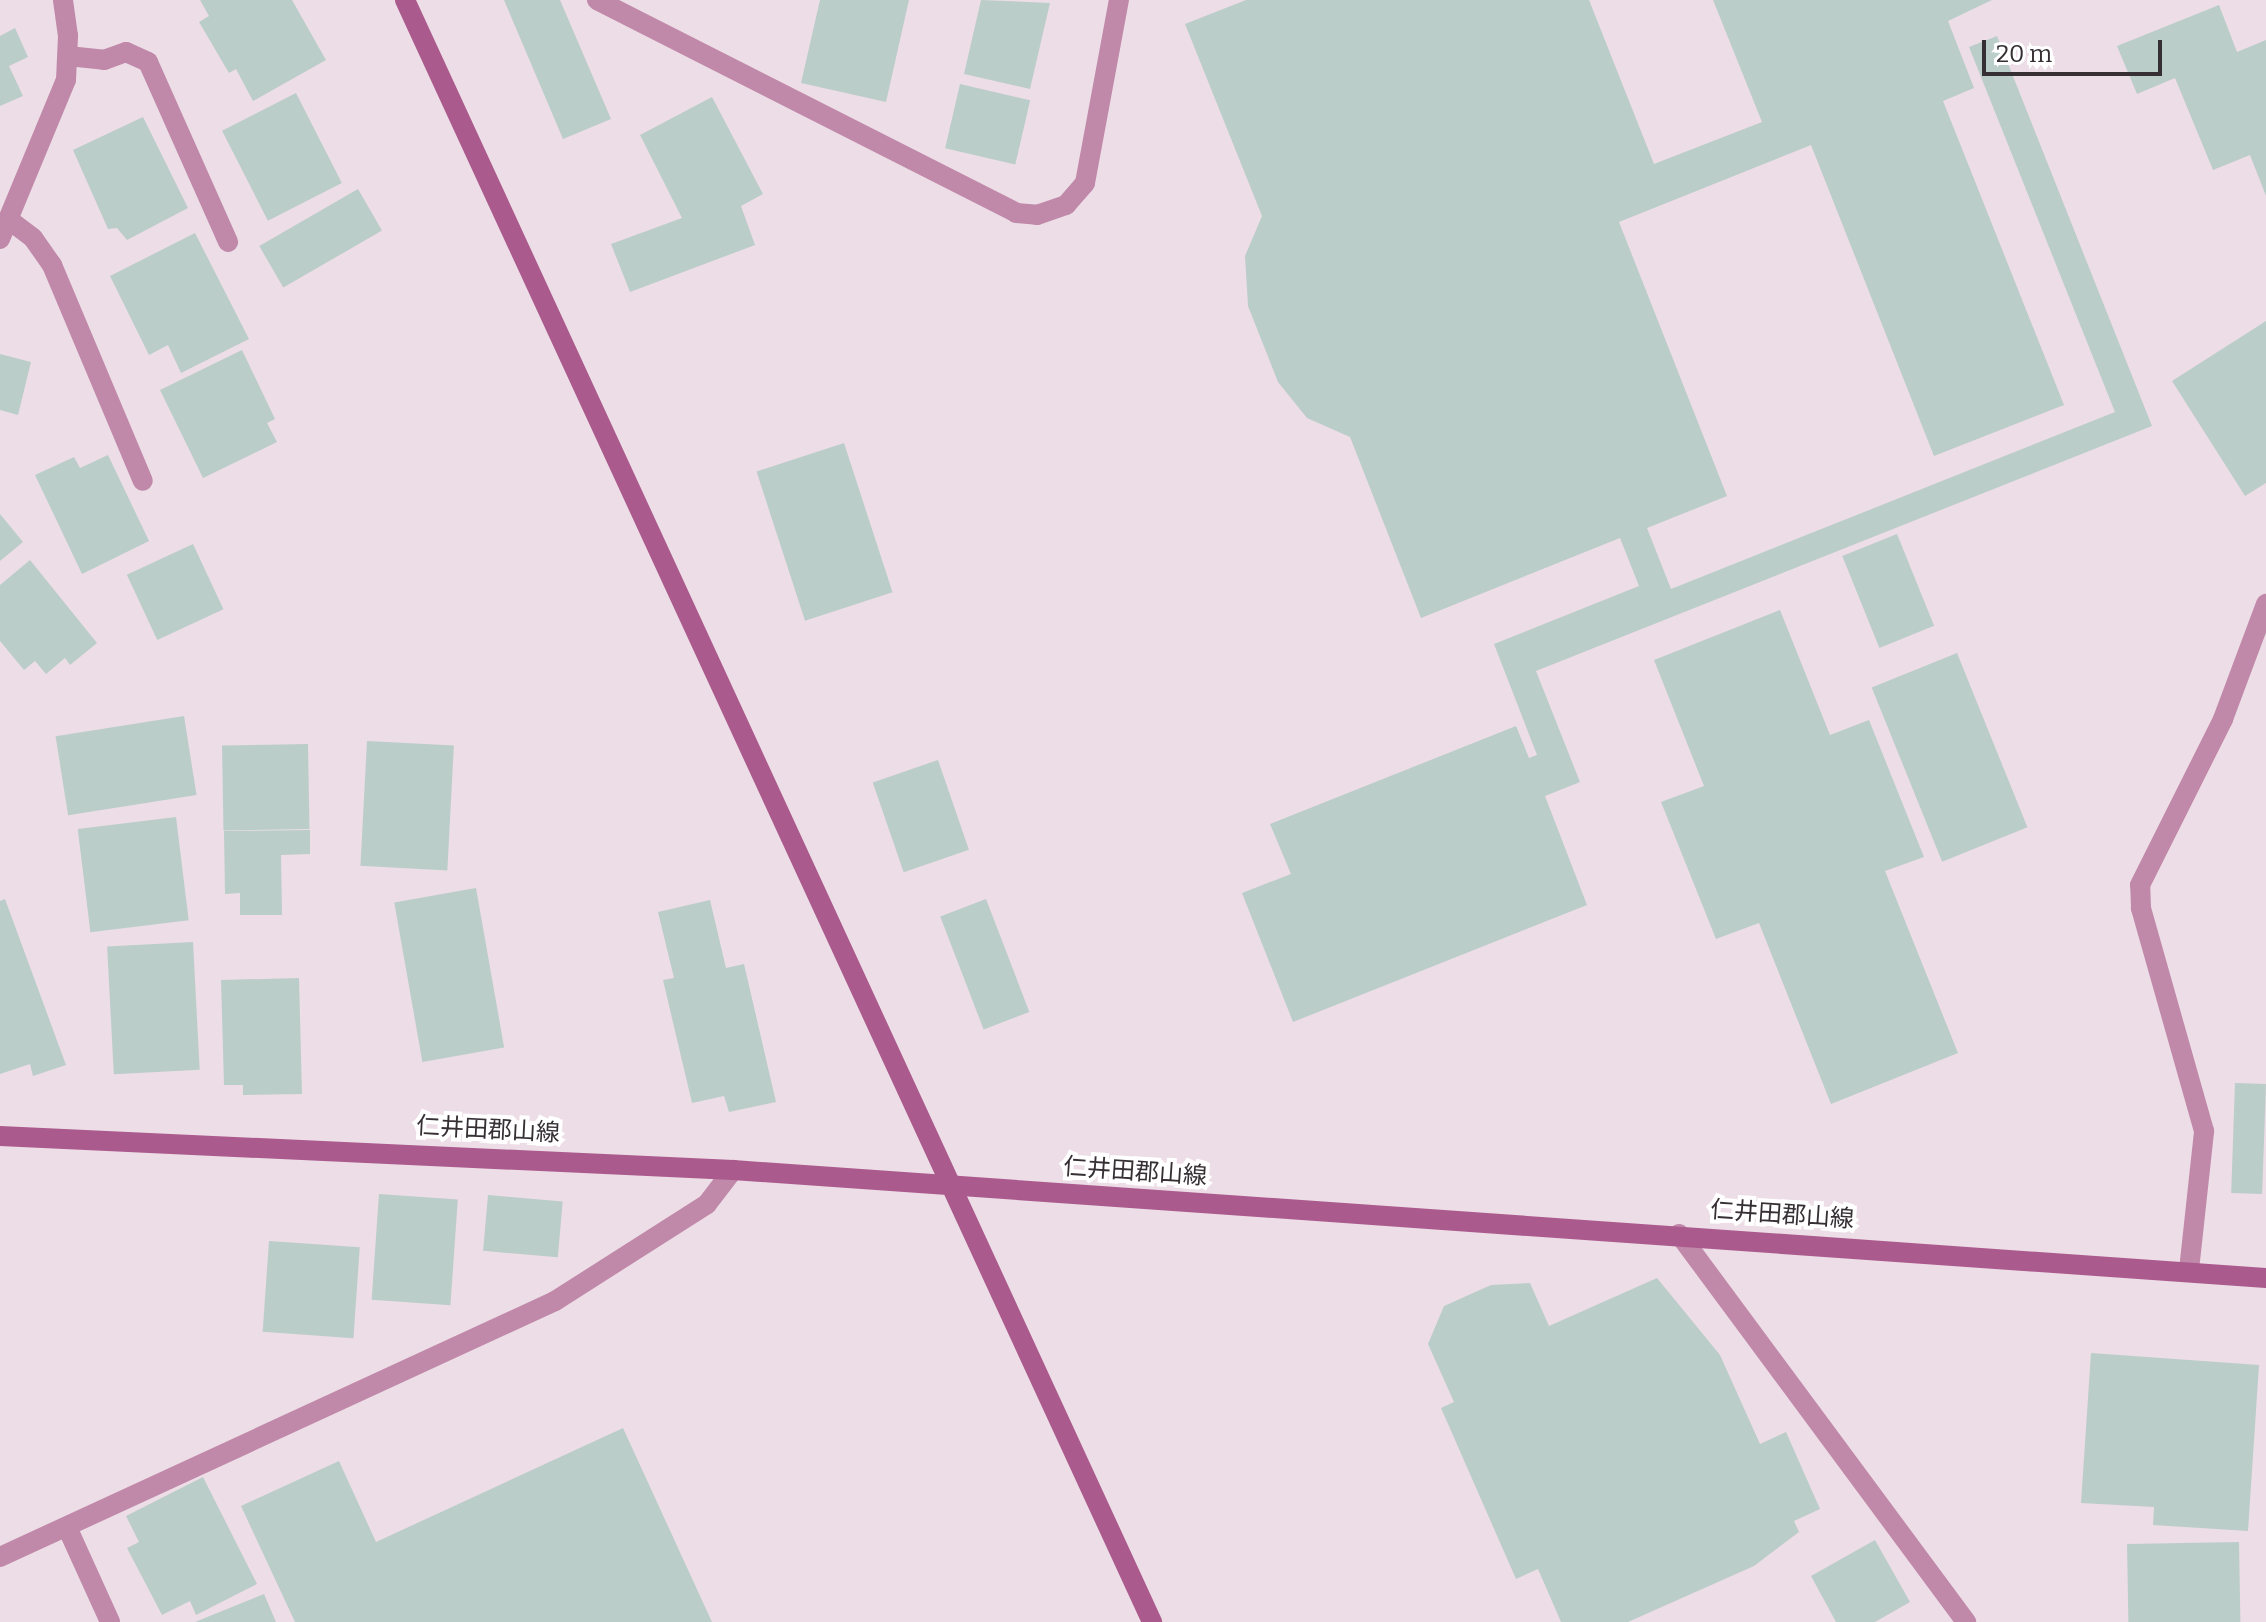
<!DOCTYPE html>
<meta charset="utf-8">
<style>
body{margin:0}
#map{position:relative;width:2266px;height:1622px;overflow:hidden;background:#eddde6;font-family:Bitter,"Noto Sans JP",serif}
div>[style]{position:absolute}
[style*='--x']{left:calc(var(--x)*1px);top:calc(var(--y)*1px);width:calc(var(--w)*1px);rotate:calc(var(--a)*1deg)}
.building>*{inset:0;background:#bbcdc9;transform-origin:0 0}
.street>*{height:20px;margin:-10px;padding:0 10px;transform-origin:10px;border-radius:10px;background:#c088a9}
.secondary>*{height:20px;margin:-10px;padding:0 10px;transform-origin:10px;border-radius:10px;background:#ab5a8d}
span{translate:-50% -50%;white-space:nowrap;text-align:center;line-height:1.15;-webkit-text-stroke:8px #fff;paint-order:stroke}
.street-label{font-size:24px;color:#363034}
.scale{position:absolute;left:1982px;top:40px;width:180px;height:36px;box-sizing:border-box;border:4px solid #363034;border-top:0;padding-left:10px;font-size:24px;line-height:28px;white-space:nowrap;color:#363034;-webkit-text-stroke:6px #fff;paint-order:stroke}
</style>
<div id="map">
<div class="building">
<i style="clip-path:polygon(200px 0,292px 0,326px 60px,253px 101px,236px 69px,229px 73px,199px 22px,209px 16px)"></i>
<i style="clip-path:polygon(504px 0,560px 0,611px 119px,563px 139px)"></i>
<i style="clip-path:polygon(820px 0,909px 0,886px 102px,801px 83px)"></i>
<i style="clip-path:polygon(981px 0,1050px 3px,1030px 89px,964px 74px)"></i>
<i style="clip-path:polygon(1246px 0,1589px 0,1654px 164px,1762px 122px,1713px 0,1992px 0,1948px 21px,1974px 88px,1943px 101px,2064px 405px,1934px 456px,1811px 145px,1619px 222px,1727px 496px,1647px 528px,1671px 589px,2115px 412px,1969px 47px,1997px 36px,2152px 426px,1536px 671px,1580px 782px,1545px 796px,1587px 905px,1293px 1022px,1242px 893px,1291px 874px,1270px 824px,1516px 726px,1529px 758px,1537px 755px,1494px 644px,1639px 586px,1620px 538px,1421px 618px,1350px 437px,1307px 418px,1278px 382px,1248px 306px,1245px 256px,1262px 216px,1185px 24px)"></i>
<i style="clip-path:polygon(2219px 5px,2237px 52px,2266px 40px,2266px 196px,2250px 155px,2213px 170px,2175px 78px,2137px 94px,2117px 46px)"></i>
<i style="clip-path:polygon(15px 28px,28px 57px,9px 66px,23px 96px,0 106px,0 36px)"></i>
<i style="left:960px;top:84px;width:72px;height:66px;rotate:13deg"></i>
<i style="left:296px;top:93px;width:101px;height:83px;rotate:63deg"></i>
<i style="clip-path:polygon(712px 97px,763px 194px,741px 206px,755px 245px,630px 292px,611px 244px,682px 218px,640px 135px)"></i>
<i style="clip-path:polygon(143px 117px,188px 208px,127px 240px,117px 228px,108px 229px,73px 150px)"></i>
<i style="left:358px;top:189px;width:48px;height:114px;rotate:60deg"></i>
<i style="clip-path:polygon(195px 233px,249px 339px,181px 373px,168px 345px,149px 355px,110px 276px)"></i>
<i style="clip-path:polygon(2266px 321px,2266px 483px,2245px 496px,2172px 381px)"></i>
<i style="clip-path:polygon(242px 350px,275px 419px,267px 423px,277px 442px,203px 478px,160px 390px)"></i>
<i style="clip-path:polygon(0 354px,31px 362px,18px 415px,0 410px)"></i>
<i style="left:844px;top:443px;width:157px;height:92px;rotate:72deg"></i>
<i style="clip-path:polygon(108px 455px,149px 541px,82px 574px,35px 475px,74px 457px,80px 468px)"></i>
<i style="clip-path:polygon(0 514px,23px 542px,0 561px)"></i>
<i style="left:1897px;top:534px;width:99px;height:59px;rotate:68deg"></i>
<i style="left:193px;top:544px;width:72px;height:73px;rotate:65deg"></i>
<i style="clip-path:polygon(30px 560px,97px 643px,70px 665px,65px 658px,46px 674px,35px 661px,24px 670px,0 641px,0 585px)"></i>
<i style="clip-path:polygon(1780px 610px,1830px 735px,1869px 720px,1924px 857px,1885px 871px,1958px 1053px,1831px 1104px,1759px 923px,1716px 939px,1661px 802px,1704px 786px,1654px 660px)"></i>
<i style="left:1957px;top:653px;width:188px;height:92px;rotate:68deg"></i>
<i style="left:184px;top:716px;width:80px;height:130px;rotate:81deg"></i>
<i style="left:367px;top:741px;width:87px;height:125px;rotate:3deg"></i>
<i style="left:308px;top:744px;width:85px;height:86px;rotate:89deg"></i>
<i style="left:938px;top:760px;width:95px;height:69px;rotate:71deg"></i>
<i style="left:176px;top:817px;width:104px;height:99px;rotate:83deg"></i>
<i style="clip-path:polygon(310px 830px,310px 854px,281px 855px,282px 915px,240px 915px,240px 893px,225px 894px,224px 831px)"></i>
<i style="left:476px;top:888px;width:162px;height:83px;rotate:80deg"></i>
<i style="clip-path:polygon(5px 899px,66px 1065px,33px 1076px,30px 1064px,0 1074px,0 901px)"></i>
<i style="left:986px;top:899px;width:121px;height:49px;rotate:69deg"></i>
<i style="clip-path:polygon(710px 900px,726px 968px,744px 964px,776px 1102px,729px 1112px,724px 1096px,692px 1103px,663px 980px,674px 978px,658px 912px)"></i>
<i style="left:193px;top:942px;width:128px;height:86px;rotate:87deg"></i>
<i style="clip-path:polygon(299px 978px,302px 1094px,243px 1095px,243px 1085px,224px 1085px,221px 980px)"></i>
<i style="left:2235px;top:1083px;width:31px;height:110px;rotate:2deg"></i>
<i style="left:379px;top:1194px;width:79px;height:106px;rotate:4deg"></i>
<i style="left:488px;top:1195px;width:75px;height:56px;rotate:5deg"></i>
<i style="left:269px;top:1241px;width:91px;height:91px;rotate:4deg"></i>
<i style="clip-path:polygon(1657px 1278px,1720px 1355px,1760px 1444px,1786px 1432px,1820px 1509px,1794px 1521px,1799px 1532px,1754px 1566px,1628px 1622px,1561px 1622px,1538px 1569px,1516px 1579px,1441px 1408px,1454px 1402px,1428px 1344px,1444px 1306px,1491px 1285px,1530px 1283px,1549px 1326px)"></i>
<i style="clip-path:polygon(2091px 1353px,2259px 1365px,2248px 1531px,2153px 1525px,2154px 1507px,2081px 1503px)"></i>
<i style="clip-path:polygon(623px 1428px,712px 1622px,295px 1622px,241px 1506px,339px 1461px,376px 1542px)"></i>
<i style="clip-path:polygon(203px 1477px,257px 1584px,196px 1615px,190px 1601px,162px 1615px,127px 1548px,139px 1542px,126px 1516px)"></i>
<i style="clip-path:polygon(1875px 1540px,1910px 1602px,1875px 1622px,1836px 1622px,1811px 1576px)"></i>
<i style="left:2239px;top:1542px;width:80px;height:112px;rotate:89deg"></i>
<i style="clip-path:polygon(264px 1594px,276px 1622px,195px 1622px)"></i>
</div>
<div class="street">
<i style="--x:597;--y:0;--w:470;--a:26.9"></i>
<i style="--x:1016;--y:213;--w:21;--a:5"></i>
<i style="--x:1037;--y:215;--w:31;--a:-19"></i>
<i style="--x:1066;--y:205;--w:29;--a:-49"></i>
<i style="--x:1085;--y:183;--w:186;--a:-79.5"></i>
<i style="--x:68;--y:56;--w:36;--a:6"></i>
<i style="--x:104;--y:60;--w:23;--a:-20"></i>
<i style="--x:126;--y:52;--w:24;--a:24"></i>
<i style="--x:148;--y:62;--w:197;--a:66"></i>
<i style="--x:8;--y:219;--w:31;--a:37"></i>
<i style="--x:33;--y:238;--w:33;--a:55"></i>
<i style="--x:52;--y:265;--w:234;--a:67.2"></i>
<i style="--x:0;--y:239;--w:172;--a:-67.5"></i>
<i style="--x:66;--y:80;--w:44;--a:-87.4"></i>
<i style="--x:68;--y:36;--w:36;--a:-98"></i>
<i style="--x:1679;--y:1234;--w:483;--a:53.5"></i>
<i style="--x:2189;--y:1270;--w:140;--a:-83.8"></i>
<i style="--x:2204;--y:1131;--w:232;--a:-105.8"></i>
<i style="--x:2141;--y:908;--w:23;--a:-92"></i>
<i style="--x:2140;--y:885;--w:186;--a:-63.4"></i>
<i style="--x:2223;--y:719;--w:123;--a:-69.5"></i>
<i style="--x:67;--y:1527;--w:104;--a:65.6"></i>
<i style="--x:0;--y:1557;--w:611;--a:-24.76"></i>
<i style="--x:555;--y:1301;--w:180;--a:-32.5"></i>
<i style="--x:707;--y:1204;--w:43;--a:-52.6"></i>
</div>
<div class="secondary">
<i style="--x:405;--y:0;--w:1786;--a:65.27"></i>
<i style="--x:0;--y:1136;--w:734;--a:2.66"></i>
<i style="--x:733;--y:1170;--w:1537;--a:4.03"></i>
</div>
<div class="street-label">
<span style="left:488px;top:1130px;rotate:3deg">仁井田郡山線</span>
<span style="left:1135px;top:1172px;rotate:4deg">仁井田郡山線</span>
<span style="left:1782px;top:1215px;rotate:4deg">仁井田郡山線</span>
</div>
<div class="scale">20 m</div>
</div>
